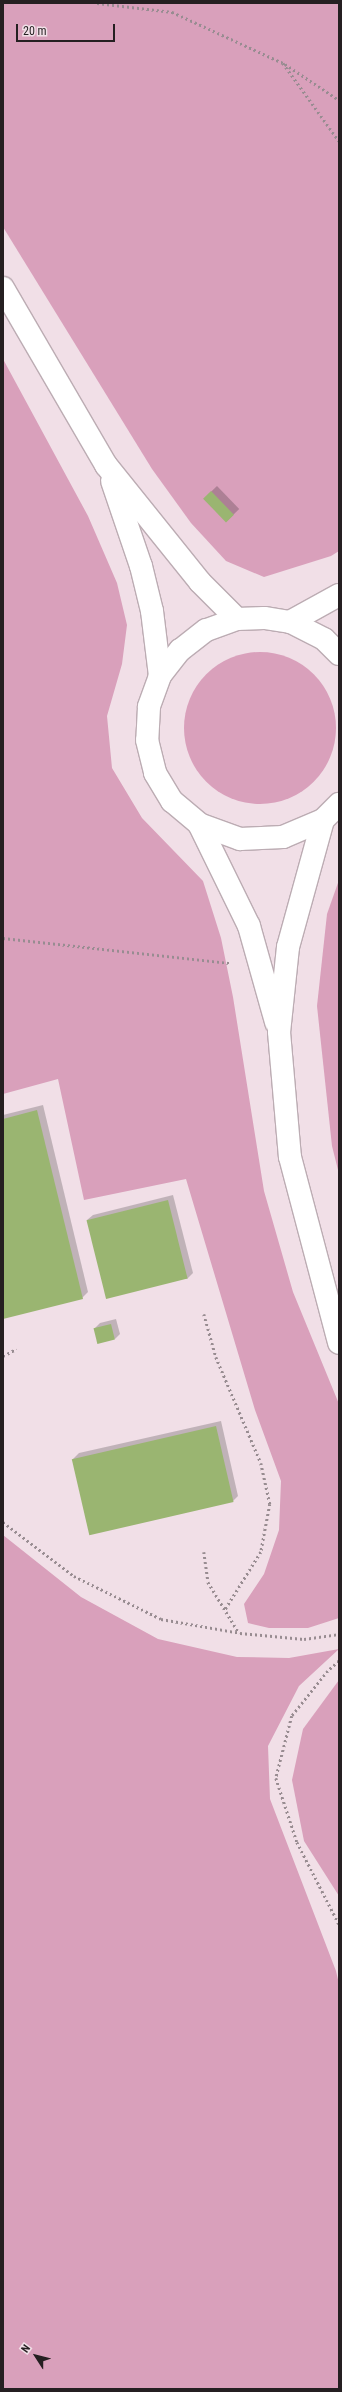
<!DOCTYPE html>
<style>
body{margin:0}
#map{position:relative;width:342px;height:2392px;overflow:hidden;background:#f1dfe7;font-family:"Roboto Condensed",sans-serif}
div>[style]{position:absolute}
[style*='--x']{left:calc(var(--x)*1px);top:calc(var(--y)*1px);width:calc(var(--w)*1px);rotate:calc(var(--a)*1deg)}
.green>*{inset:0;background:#d9a0bb}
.round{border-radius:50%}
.shadow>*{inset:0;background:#0003;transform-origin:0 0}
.building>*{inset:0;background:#9ab571;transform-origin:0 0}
.path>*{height:2.5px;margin-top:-1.25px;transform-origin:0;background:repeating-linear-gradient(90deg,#988c91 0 2px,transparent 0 5px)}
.roads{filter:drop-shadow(1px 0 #bcacb3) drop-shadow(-1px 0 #bcacb3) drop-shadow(0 1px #bcacb3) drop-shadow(0 -1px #bcacb3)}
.secondary>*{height:22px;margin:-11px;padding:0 11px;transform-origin:11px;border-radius:11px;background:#fff}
span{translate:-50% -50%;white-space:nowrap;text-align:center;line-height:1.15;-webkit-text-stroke:3px #f1dfe7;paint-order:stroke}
.frame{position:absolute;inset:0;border:4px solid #251f21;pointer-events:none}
.north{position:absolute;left:16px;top:2336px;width:40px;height:40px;-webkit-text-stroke:3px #f1dfe7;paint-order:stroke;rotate:306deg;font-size:11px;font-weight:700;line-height:16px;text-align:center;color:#251f21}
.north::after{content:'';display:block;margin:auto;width:14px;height:18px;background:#251f21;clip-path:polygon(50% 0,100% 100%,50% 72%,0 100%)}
.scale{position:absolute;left:16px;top:24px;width:99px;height:18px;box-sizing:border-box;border:2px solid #251f21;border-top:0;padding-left:5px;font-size:12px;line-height:14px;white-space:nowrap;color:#251f21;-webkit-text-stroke:3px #f1dfe7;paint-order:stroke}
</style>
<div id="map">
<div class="green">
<i style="clip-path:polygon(3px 3px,339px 3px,339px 551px,331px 556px,264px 577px,226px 561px,191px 523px,152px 469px,3px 227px)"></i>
<i style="clip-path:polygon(3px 359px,88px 516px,117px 583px,127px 625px,122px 664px,107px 716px,112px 768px,142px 818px,203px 881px,221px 938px,233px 997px,264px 1191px,293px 1292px,339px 1404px,339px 1618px,308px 1628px,269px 1628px,248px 1623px,244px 1604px,264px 1574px,279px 1530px,281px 1481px,255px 1410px,186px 1179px,84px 1200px,58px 1079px,3px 1094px)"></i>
<i class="round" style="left:184px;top:652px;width:152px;height:152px"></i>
<i style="clip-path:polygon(339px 880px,339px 1174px,332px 1146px,317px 1006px,327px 914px)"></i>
<i style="clip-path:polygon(3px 1535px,81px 1597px,158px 1639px,237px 1657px,289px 1658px,339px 1649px,299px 1686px,268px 1746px,270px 1799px,336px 1971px,339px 1984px,339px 2389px,3px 2389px)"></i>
<i style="clip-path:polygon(339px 1680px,339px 1896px,304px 1841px,292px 1780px,303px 1729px)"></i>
</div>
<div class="shadow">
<i style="left:217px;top:486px;width:32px;height:18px;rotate:46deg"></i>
<i style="clip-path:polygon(43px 1105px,88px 1292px,82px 1298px,3px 1318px,3px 1115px)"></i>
<i style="clip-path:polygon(173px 1195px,193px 1273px,187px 1279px,87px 1220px,93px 1215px)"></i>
<i style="clip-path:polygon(116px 1319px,120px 1334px,115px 1339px,95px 1328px,100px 1323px)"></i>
<i style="clip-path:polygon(221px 1421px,238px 1496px,233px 1501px,73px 1459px,79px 1453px)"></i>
</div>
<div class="building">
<i style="left:211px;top:491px;width:33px;height:11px;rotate:46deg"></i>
<i style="clip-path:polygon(37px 1110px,83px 1299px,3px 1319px,3px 1119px)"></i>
<i style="left:168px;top:1200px;width:81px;height:84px;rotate:76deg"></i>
<i style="left:111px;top:1324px;width:16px;height:18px;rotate:76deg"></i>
<i style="left:216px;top:1426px;width:78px;height:148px;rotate:77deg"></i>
</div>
<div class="path">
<i style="--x:97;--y:3;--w:76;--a:6.8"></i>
<i style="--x:172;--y:12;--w:122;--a:24.7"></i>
<i style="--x:283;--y:63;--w:96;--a:54.3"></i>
<i style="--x:285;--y:64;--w:65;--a:33.7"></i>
<i style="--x:3;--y:938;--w:229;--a:6.3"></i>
<i style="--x:204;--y:1314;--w:45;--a:74.4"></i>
<i style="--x:216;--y:1357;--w:115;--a:67"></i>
<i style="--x:261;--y:1463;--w:42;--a:77.6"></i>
<i style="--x:270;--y:1504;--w:49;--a:100.6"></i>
<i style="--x:261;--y:1552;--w:68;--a:121.8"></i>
<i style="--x:3;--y:1356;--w:15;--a:-28"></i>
<i style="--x:3;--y:1522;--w:89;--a:37.3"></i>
<i style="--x:74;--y:1576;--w:97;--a:26.3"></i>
<i style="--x:161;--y:1619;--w:80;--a:10"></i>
<i style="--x:240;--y:1633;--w:64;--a:5.4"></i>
<i style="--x:304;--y:1639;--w:35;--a:-8"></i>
<i style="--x:204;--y:1552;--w:30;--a:82"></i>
<i style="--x:208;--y:1582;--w:60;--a:58.7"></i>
<i style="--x:339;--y:1661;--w:15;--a:138"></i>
<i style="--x:328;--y:1671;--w:58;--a:128.7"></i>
<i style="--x:292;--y:1716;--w:64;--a:104.5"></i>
<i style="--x:276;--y:1778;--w:67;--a:71.8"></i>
<i style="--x:297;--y:1842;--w:92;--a:62.9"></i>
</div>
<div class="roads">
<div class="secondary">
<i style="--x:3;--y:288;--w:205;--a:59.8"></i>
<i style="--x:106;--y:465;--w:150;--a:51.2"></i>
<i style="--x:200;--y:582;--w:52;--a:45"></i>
<i style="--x:112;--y:481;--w:90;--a:71.2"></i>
<i style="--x:141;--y:566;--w:46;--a:76.3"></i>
<i style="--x:152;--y:611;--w:65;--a:83"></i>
<i style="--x:290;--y:622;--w:56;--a:-28.9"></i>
<i style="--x:339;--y:654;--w:21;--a:-135"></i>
<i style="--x:324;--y:639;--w:38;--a:-153"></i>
<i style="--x:290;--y:622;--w:26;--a:-171"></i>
<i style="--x:264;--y:618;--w:27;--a:178"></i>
<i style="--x:237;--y:619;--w:33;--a:160"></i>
<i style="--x:206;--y:630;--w:33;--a:142"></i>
<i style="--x:180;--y:650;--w:33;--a:128"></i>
<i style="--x:160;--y:676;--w:33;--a:110"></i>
<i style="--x:149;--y:707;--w:33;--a:93"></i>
<i style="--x:147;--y:740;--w:34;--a:76"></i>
<i style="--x:155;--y:773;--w:33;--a:59"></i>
<i style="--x:172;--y:801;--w:35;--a:40"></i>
<i style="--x:199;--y:824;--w:44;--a:20.1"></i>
<i style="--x:240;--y:839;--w:43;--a:-2.7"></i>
<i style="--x:283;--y:837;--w:43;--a:-23"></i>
<i style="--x:323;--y:820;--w:23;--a:-45"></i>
<i style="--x:323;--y:820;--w:132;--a:105.4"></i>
<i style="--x:288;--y:947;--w:85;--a:96"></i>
<i style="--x:279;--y:1032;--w:125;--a:85"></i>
<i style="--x:290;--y:1157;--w:192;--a:75.2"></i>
<i style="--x:199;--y:824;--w:114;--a:63.9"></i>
<i style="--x:249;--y:926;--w:100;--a:74.3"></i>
</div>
</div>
<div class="frame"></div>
<div class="north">N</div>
<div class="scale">20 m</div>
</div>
